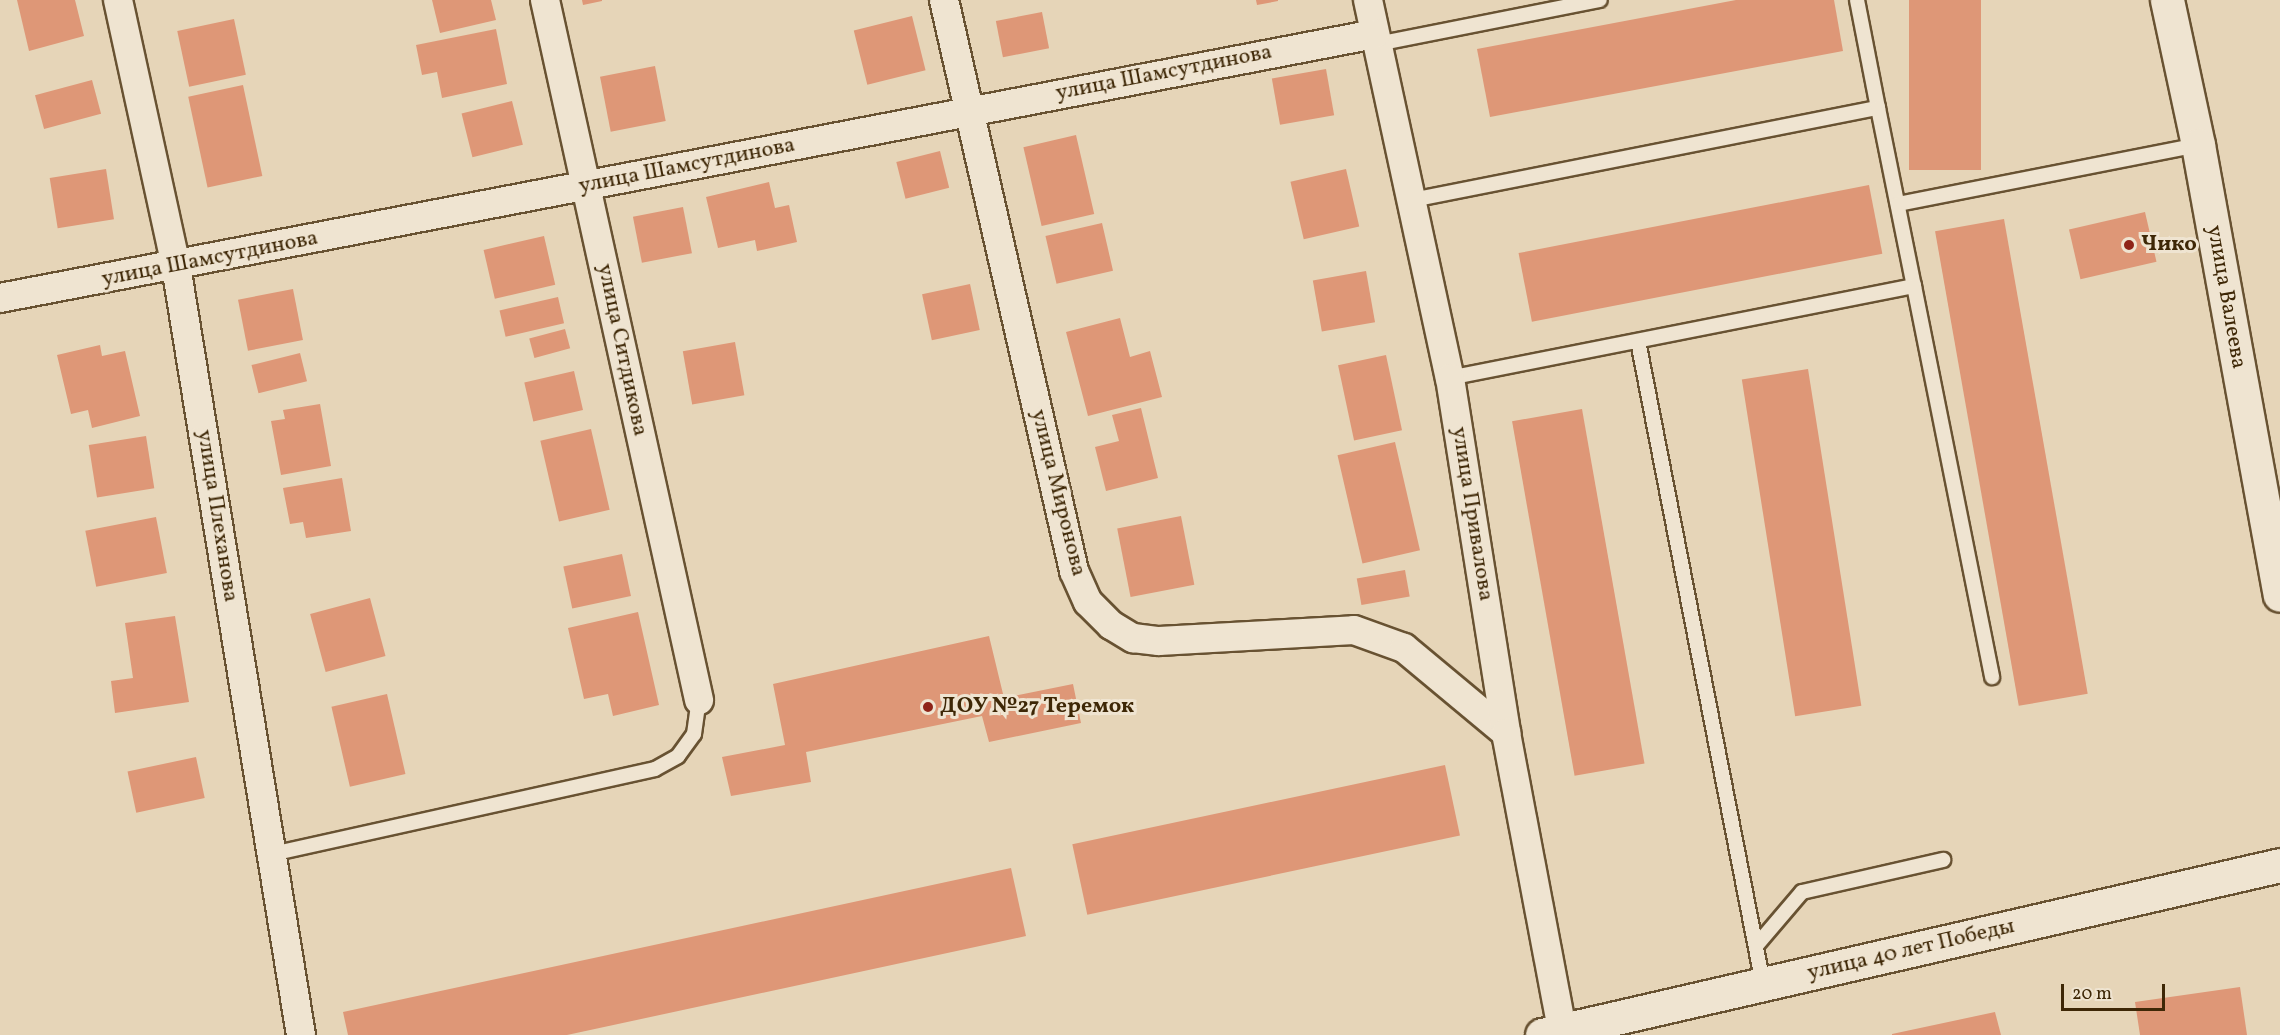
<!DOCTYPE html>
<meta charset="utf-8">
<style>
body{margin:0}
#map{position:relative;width:2280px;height:1035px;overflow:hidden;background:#e6d5b8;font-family:Vollkorn,serif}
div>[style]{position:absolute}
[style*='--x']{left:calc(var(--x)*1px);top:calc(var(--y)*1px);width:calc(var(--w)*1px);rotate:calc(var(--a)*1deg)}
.building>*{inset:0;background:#de9777;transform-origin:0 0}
.roads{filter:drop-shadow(2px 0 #685232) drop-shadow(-2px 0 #685232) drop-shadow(0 2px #685232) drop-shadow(0 -2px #685232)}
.service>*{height:14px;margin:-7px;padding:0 7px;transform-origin:7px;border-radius:7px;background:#efe4d1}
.minor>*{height:28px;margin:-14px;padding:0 14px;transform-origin:14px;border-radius:14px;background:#efe4d1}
.tertiary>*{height:33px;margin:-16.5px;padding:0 16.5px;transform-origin:16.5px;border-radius:16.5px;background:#efe4d1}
.secondary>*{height:33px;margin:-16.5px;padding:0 16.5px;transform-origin:16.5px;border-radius:16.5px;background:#efe4d1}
.dots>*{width:16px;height:16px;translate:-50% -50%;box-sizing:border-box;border:3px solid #efe4d1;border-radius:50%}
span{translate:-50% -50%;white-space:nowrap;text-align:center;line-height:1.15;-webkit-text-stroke:6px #efe4d1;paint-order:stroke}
.street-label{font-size:22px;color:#3e2706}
.poi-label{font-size:22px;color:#3e2706;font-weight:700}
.left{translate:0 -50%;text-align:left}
.scale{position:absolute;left:2061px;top:984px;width:104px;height:27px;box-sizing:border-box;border:3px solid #3e2706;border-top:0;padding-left:8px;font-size:18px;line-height:21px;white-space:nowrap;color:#3e2706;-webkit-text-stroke:4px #efe4d1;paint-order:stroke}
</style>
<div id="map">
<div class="building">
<i style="clip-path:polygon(17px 0,75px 0,84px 36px,29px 51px)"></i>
<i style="clip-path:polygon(432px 0,491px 0,496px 20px,440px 33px)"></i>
<i style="clip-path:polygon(582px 0,602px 0,602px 1px,583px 5px)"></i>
<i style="clip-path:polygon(1256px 0,1278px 0,1278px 1px,1257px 5px)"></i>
<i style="clip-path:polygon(1736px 0,1834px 0,1843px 51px,1490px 117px,1477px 49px)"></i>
<i style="left:1909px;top:0;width:72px;height:170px"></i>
<i style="left:1042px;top:12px;width:37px;height:47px;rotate:79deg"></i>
<i style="left:912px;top:16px;width:56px;height:60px;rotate:76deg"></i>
<i style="left:234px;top:19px;width:57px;height:58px;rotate:78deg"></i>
<i style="clip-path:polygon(496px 29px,507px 84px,442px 98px,437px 72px,422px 75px,416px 45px)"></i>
<i style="left:655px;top:66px;width:56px;height:56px;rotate:79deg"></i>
<i style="left:1326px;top:69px;width:47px;height:55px;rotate:80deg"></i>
<i style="left:92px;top:80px;width:35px;height:59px;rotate:75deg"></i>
<i style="left:243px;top:85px;width:93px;height:56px;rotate:78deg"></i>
<i style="left:512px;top:101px;width:45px;height:52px;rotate:76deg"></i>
<i style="left:1076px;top:135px;width:81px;height:54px;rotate:77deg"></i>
<i style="left:940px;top:151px;width:38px;height:45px;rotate:76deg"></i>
<i style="left:106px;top:169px;width:51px;height:57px;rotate:81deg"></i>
<i style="left:1346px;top:169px;width:59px;height:57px;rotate:77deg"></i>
<i style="clip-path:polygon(769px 182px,775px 208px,789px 205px,797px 242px,757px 251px,755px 240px,718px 248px,706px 197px)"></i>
<i style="left:1869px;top:185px;width:70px;height:357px;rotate:79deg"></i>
<i style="left:683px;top:207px;width:47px;height:51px;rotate:79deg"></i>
<i style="left:2145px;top:212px;width:51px;height:78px;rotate:77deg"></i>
<i style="left:2004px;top:219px;width:482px;height:70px;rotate:80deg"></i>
<i style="left:1102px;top:223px;width:49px;height:58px;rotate:77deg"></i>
<i style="left:544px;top:236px;width:50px;height:62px;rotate:77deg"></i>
<i style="left:1366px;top:271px;width:52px;height:54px;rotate:80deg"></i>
<i style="left:970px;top:284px;width:47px;height:49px;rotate:78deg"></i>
<i style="left:293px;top:289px;width:52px;height:56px;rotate:79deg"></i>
<i style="left:558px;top:297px;width:27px;height:60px;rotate:77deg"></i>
<i style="clip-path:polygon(1120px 318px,1130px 357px,1150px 351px,1162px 397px,1088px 416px,1066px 332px)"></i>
<i style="left:565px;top:329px;width:20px;height:37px;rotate:75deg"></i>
<i style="left:735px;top:342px;width:54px;height:53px;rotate:80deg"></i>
<i style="clip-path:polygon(100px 345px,102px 356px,125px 351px,140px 416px,92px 428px,88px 410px,71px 414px,57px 355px)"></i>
<i style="left:300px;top:353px;width:29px;height:50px;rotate:76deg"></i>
<i style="left:1386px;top:355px;width:77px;height:49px;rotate:78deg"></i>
<i style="left:1808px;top:369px;width:341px;height:67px;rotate:81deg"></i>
<i style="left:574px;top:371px;width:40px;height:51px;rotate:77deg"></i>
<i style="clip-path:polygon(320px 404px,331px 466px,281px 475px,271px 421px,285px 419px,283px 410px)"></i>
<i style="clip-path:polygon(1141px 408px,1158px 478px,1106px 491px,1095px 447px,1119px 441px,1112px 415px)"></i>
<i style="left:1582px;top:409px;width:360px;height:71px;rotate:80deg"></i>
<i style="left:591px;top:429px;width:83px;height:52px;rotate:77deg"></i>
<i style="left:146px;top:436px;width:53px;height:58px;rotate:81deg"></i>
<i style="left:1395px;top:442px;width:111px;height:59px;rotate:77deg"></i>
<i style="clip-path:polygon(342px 478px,351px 531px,306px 538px,303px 522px,290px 524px,283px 488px)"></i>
<i style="left:1181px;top:516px;width:70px;height:65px;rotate:79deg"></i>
<i style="left:156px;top:517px;width:57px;height:72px;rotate:79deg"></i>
<i style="left:622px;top:554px;width:43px;height:60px;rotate:78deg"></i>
<i style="left:1405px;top:570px;width:27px;height:49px;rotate:80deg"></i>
<i style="left:370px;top:598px;width:60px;height:62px;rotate:75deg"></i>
<i style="clip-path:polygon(638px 612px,659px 705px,613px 716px,608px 694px,584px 699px,568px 628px)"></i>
<i style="clip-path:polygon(175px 616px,189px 702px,115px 713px,111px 681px,133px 678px,125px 623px)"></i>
<i style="clip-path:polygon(989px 636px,1004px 698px,1073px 684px,1081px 723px,989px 742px,982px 716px,806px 752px,811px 782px,731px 796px,722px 757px,785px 745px,773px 684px)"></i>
<i style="left:387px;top:694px;width:82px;height:57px;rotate:77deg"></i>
<i style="left:196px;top:757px;width:42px;height:70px;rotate:78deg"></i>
<i style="left:1445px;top:765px;width:72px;height:381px;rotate:78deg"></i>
<i style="clip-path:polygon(1011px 868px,1026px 936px,567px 1035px,348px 1035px,343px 1012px)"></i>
<i style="clip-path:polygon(2240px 987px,2247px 1035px,2140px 1035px,2135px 1002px)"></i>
<i style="clip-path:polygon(1995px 1012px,2001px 1035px,1892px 1035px,1892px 1034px)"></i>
</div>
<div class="roads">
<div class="service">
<i style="--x:1857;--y:0;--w:110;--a:79"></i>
<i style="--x:1377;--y:44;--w:227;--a:-11.2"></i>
<i style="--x:1412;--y:200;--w:475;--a:-11.2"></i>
<i style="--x:1878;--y:108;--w:182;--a:78.6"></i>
<i style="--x:1914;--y:286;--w:473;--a:168.8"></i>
<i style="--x:1898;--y:204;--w:306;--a:-11.1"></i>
<i style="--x:1914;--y:286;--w:399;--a:78.7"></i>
<i style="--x:1638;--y:341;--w:655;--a:79"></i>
<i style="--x:272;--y:854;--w:392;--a:-12.5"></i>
<i style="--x:655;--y:769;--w:26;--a:-29"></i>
<i style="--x:678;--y:756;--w:27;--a:-54"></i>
<i style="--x:694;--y:734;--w:34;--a:-82"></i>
<i style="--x:1756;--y:946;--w:71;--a:-49.6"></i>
<i style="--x:1802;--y:892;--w:145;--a:-12.8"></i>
</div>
<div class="minor">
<i style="--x:118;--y:0;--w:272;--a:77.7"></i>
<i style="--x:176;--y:266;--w:779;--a:80.77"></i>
<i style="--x:545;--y:0;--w:717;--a:77.59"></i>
<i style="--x:944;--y:0;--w:586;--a:77.17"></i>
<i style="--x:1074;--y:571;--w:34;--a:66"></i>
<i style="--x:1088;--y:602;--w:33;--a:45"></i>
<i style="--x:1111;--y:625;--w:26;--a:31"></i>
<i style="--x:1133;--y:638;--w:26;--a:7"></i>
<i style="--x:1159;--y:641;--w:195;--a:-3.2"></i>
<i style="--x:1354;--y:630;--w:53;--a:19.8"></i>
<i style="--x:1404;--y:648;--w:133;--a:39.8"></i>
<i style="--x:1368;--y:0;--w:387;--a:77.8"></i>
<i style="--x:1450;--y:378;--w:359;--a:81"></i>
<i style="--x:1506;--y:733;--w:302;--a:79.3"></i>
<i style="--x:0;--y:298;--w:1400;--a:-10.87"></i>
</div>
<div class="tertiary">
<i style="--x:1542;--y:1035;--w:757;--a:-12.97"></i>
</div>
<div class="secondary">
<i style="--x:2167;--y:0;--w:148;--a:77.9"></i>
<i style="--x:2198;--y:145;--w:457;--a:79.7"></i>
</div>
</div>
<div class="dots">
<i style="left:2129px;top:245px;background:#8f2418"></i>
<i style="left:928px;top:707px;background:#8f2418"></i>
</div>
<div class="street-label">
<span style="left:1164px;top:73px;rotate:-11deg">улица Шамсутдинова</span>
<span style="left:687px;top:166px;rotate:-11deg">улица Шамсутдинова</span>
<span style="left:210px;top:259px;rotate:-11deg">улица Шамсутдинова</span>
<span style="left:2226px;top:297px;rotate:80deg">улица Валеева</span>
<span style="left:622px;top:350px;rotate:78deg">улица Ситдикова</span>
<span style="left:1058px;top:493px;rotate:76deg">улица Миронова</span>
<span style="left:1472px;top:514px;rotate:81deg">улица Привалова</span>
<span style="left:217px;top:516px;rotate:81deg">улица Плеханова</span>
<span style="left:1911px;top:950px;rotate:-13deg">улица 40 лет Победы</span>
</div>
<div class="poi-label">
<span class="left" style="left:2141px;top:245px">Чико</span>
<span class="left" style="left:940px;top:707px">ДОУ №27 Теремок</span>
</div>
<div class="scale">20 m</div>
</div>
